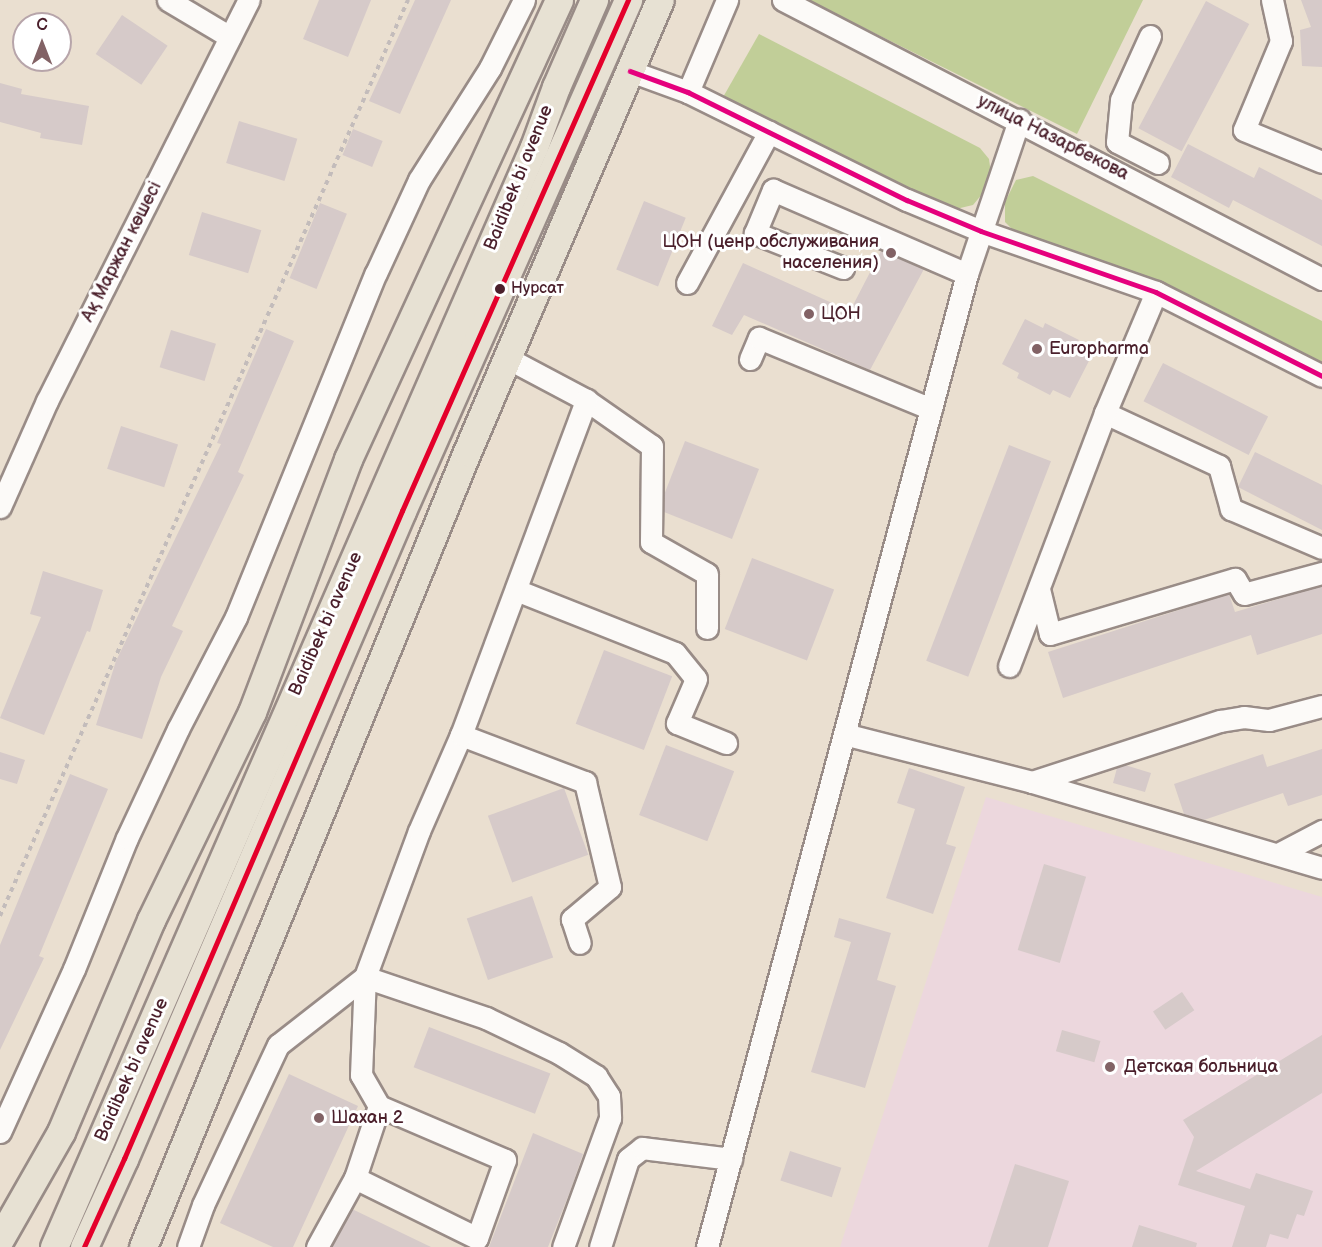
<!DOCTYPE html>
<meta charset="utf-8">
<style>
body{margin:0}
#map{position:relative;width:1322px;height:1247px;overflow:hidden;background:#eadfd0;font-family:"Balsamiq Sans",sans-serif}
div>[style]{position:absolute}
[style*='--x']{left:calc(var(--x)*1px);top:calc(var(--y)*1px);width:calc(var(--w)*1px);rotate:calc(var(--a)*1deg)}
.built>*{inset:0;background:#ecd7dd}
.green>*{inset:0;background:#c1ce98}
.building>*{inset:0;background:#d6cac9;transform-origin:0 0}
.path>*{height:4px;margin-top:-2px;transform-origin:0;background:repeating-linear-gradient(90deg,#c3bcbb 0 4.5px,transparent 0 9px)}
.roads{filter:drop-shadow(2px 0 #998c87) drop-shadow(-2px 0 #998c87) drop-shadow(0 2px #998c87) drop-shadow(0 -2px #998c87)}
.minor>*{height:21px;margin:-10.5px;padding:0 10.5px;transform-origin:10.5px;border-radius:10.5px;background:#fcfaf8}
.major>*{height:27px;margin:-13.5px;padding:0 13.5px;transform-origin:13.5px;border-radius:13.5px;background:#e7e1d3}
.bus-1>*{height:4.5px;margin:-2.25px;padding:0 2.25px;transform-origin:2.25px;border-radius:2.25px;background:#e4002b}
.bus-2>*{height:4.5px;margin:-2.25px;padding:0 2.25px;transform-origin:2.25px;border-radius:2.25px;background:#e5007d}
.dots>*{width:16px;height:16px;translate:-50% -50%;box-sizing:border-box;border:3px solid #fff;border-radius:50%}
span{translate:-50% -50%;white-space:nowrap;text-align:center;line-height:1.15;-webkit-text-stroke:6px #fff;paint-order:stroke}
.bus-label{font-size:16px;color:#4a1f2b}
.left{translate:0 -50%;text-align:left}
.street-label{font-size:18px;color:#4a1f2b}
.poi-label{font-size:18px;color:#4a1f2b}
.right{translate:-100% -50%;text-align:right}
.north{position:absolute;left:12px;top:12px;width:60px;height:60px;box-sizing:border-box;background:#fff;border:2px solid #b7a5aa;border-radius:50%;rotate:0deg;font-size:16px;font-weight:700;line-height:24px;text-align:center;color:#4a1f2b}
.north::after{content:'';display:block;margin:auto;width:21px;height:27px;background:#826265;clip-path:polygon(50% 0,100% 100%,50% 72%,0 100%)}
</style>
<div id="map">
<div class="built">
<i style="clip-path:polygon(986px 797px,1322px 897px,1322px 1247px,840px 1247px)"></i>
</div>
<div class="green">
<i style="clip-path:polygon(808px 0,1143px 0,1077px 134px)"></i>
<i style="clip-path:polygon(759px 34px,980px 148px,989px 159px,991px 174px,983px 193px,973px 205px,956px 209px,718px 106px)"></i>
<i style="clip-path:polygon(1033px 176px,1322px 321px,1322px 387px,1013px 230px,1005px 222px,1005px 202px,1016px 180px)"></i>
</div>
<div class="building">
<i style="clip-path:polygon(319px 0,371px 0,348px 57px,303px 39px)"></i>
<i style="clip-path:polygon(415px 0,451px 0,400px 114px,369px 101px)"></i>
<i style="clip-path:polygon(1301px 0,1322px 0,1322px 67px,1302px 66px,1300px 30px,1311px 27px)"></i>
<i style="left:1206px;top:1px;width:49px;height:144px;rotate:28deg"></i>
<i style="left:122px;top:15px;width:55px;height:47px;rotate:34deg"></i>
<i style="clip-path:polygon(0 83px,22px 89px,21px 94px,89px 106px,82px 145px,40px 138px,41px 133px,0 122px)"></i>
<i style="left:239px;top:121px;width:61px;height:44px;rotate:17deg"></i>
<i style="left:353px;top:129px;width:32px;height:28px;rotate:22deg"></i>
<i style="clip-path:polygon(1188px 144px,1254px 178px,1259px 167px,1322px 200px,1322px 246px,1233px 200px,1229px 208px,1171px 177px)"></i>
<i style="left:644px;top:201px;width:45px;height:74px;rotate:22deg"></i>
<i style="left:320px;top:203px;width:29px;height:81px;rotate:22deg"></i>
<i style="left:202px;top:212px;width:62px;height:45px;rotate:17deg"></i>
<i style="clip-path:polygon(881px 251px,924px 269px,870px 370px,744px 315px,732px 335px,712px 326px,743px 263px,850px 311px)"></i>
<i style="clip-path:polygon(1025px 319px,1043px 328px,1045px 323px,1079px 340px,1076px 345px,1093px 353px,1070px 398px,1053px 390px,1050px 395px,1017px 378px,1019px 373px,1002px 364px)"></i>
<i style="clip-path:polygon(266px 329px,294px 341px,238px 472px,244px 475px,172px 626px,183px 631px,161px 677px,142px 739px,96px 725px,116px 661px,221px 444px,217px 443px)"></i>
<i style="left:171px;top:330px;width:47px;height:39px;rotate:17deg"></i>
<i style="left:1163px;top:363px;width:118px;height:43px;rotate:27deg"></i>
<i style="left:121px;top:426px;width:60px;height:45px;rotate:18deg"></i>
<i style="clip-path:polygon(685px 441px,759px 469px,732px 539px,664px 512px,664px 495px)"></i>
<i style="left:1009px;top:445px;width:45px;height:231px;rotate:21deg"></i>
<i style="clip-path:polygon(1255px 452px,1322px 485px,1322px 530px,1238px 487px)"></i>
<i style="left:752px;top:558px;width:88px;height:76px;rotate:21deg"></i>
<i style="clip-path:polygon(43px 571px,103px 590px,90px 632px,87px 631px,44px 735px,0 718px,41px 617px,30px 614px)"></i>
<i style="clip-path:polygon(1322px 586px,1322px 634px,1257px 655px,1251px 635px,1063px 698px,1048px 652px,1229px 594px,1235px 612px)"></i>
<i style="left:604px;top:650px;width:73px;height:79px;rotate:21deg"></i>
<i style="left:666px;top:745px;width:73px;height:75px;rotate:21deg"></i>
<i style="clip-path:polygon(1322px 749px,1322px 795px,1288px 806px,1283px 793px,1204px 820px,1184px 814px,1174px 784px,1263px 754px,1267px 767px)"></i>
<i style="clip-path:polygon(0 752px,25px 760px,17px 784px,0 779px)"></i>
<i style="clip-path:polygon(1125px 765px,1151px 773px,1145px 792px,1113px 783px,1117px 768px)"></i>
<i style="clip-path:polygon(909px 768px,965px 787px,946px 844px,956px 847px,933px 914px,886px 898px,915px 809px,897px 803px)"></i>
<i style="clip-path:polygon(70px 774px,108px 789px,39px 956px,44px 958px,0 1050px,0 945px)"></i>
<i style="left:564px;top:788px;width:71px;height:81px;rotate:70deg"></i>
<i style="left:1044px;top:864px;width:44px;height:90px;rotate:17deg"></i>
<i style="left:532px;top:896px;width:65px;height:69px;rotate:71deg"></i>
<i style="clip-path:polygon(839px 918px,891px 933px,877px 980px,896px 986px,865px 1088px,811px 1072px,851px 942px,834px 937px)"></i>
<i style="left:1182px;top:992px;width:22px;height:35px;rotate:56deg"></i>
<i style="left:429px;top:1027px;width:130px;height:43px;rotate:21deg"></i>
<i style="left:1062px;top:1030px;width:40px;height:22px;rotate:16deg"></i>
<i style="clip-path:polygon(1322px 1035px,1322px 1093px,1196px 1171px,1250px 1189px,1256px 1173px,1313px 1191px,1304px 1216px,1297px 1214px,1288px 1239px,1270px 1234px,1266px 1247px,1232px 1247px,1245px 1206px,1178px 1185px,1194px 1137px,1183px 1120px)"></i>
<i style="clip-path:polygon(289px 1074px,358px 1106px,293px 1247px,273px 1247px,220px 1223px)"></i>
<i style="clip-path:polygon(533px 1133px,583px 1154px,571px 1189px,548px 1247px,489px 1247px)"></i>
<i style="left:790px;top:1151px;width:54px;height:31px;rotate:18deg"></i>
<i style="clip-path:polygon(1015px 1164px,1069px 1181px,1048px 1247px,988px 1247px)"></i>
<i style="clip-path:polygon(352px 1209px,431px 1247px,332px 1247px)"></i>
<i style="clip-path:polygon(1139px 1225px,1197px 1243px,1196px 1247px,1132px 1247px)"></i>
</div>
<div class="path">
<i style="--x:0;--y:916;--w:1003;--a:-65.99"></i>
</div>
<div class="roads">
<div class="minor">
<i style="--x:168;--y:0;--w:72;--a:30.8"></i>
<i style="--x:783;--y:0;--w:607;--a:27.37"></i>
<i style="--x:1272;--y:0;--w:42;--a:77.6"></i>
<i style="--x:1281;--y:41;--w:96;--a:112.6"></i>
<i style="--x:1244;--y:130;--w:84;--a:22.3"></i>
<i style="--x:1150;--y:36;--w:70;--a:114.4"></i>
<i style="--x:1121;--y:100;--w:42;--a:95.4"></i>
<i style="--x:1117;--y:142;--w:46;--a:27.1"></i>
<i style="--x:630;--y:71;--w:62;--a:19.9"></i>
<i style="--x:688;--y:92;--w:244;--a:26.3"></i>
<i style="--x:907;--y:200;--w:80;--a:22.7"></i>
<i style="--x:981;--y:231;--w:185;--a:19.2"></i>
<i style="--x:1156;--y:292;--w:186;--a:26.8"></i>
<i style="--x:688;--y:92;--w:100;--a:-67"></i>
<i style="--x:843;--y:268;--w:95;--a:-158.3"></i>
<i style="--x:755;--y:233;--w:47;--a:-67.3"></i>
<i style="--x:773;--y:190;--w:211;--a:23.4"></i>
<i style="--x:687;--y:283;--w:172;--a:-61.5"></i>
<i style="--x:509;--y:359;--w:87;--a:28"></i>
<i style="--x:586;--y:400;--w:80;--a:34.9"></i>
<i style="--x:652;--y:446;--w:96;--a:90.6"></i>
<i style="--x:651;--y:542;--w:64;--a:29.7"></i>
<i style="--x:707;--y:574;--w:54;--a:90"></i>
<i style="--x:750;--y:359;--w:23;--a:-67"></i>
<i style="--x:759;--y:338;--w:186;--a:22.4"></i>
<i style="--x:1105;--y:413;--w:126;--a:24.9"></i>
<i style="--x:1219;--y:466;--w:45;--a:74.4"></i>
<i style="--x:1231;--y:509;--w:99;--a:23.2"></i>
<i style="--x:0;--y:507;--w:116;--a:-66.1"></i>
<i style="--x:47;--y:401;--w:449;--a:-63.3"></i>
<i style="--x:1039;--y:589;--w:46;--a:76.3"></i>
<i style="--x:1050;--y:634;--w:193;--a:-16.6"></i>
<i style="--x:1235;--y:579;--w:17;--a:59"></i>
<i style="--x:1244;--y:594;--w:81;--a:-15.1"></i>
<i style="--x:516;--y:590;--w:171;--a:21.6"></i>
<i style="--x:675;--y:653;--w:33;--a:51"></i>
<i style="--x:696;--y:679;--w:48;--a:113.4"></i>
<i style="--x:677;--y:723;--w:53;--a:22.2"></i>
<i style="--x:1009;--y:666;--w:271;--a:-69.2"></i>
<i style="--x:1105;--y:413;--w:131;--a:-67.1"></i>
<i style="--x:844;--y:734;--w:194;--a:14.3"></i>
<i style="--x:1032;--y:782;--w:198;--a:-18"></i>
<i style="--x:1220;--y:721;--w:24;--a:-9"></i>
<i style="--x:1244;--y:717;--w:25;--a:7"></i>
<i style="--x:1269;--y:720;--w:55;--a:-14.8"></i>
<i style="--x:461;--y:735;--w:133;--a:20.8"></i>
<i style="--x:585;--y:782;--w:108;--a:76.6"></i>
<i style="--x:610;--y:887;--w:50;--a:139.9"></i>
<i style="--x:572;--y:919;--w:25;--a:72"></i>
<i style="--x:1032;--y:782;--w:302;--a:16.5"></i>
<i style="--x:1278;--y:854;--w:50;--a:-27.6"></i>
<i style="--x:0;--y:1132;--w:179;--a:-65.6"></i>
<i style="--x:74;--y:969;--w:141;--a:-68"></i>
<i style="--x:127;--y:838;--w:120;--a:-64.9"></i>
<i style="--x:178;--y:729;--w:126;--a:-62.6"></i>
<i style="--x:236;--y:617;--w:371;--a:-67.9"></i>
<i style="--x:376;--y:273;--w:102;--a:-65.2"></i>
<i style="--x:419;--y:180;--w:133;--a:-57.6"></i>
<i style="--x:490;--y:68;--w:76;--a:-63.4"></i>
<i style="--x:355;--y:1178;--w:76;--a:-71.6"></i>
<i style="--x:188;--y:1247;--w:45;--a:-70.3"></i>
<i style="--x:203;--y:1205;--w:177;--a:-64.9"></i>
<i style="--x:278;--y:1045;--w:110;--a:-38"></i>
<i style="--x:365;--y:977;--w:128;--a:18.7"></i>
<i style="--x:486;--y:1018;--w:81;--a:25.6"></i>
<i style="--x:559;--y:1053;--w:44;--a:31.9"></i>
<i style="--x:596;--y:1076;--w:24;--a:57"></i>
<i style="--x:609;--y:1096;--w:22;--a:87"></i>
<i style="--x:610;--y:1118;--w:137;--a:110"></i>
<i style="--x:317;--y:1247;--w:79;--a:-61.2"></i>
<i style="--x:355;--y:1178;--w:136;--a:26.2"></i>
<i style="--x:477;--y:1238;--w:83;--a:-70.3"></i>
<i style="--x:505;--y:1160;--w:137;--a:-156.8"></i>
<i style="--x:379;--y:1106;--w:36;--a:-120"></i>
<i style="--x:361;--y:1075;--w:98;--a:-87.7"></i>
<i style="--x:365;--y:977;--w:156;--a:-69.7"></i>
<i style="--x:419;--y:831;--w:105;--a:-66.4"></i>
<i style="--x:461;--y:735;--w:358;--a:-69.5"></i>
<i style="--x:600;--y:1247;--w:92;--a:-72.3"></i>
<i style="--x:628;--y:1159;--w:18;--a:-38"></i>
<i style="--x:642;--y:1148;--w:90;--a:7"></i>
<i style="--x:707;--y:1247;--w:1007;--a:-75.04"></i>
<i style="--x:967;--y:274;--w:163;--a:-71.3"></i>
</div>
<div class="major">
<i style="--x:0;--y:1239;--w:123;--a:-60.3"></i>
<i style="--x:61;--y:1132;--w:230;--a:-67"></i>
<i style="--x:151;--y:920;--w:231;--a:-64.1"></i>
<i style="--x:252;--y:712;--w:271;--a:-69.2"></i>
<i style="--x:348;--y:459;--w:505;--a:-65.31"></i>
<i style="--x:54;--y:1247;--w:1200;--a:-66.43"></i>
<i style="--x:534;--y:147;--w:64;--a:-69.9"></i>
<i style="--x:556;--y:87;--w:95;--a:-66.4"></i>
<i style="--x:84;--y:1247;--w:97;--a:-65.6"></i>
<i style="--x:124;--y:1159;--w:705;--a:-66.78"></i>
<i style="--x:402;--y:511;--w:559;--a:-66.14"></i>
<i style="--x:143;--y:1247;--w:858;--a:-67.83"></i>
<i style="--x:467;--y:452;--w:491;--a:-66.9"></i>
</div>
</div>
<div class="bus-1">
<i style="--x:84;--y:1247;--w:97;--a:-65.6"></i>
<i style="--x:124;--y:1159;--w:705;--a:-66.78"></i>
<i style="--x:402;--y:511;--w:559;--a:-66.14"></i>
</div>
<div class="bus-2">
<i style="--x:630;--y:71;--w:62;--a:19.9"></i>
<i style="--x:688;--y:92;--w:244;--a:26.3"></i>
<i style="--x:907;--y:200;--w:80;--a:22.7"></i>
<i style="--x:981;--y:231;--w:185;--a:19.2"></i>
<i style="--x:1156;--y:292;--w:186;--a:26.8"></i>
</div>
<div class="dots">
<i style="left:891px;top:253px;background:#826265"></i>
<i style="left:500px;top:289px;background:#4a1f2b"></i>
<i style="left:809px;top:314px;background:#826265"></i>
<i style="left:1037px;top:349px;background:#826265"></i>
<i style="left:1110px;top:1067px;background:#826265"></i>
<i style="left:319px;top:1118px;background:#826265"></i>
</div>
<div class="bus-label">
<span class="left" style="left:511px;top:289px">Нурсат</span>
</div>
<div class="street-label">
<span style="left:1053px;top:138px;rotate:27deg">улица Назарбекова</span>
<span style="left:519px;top:178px;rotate:-68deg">Baidibek bi avenue</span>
<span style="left:122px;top:252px;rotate:-63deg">Ақ Маржан көшесі</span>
<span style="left:326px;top:624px;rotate:-66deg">Baidibek bi avenue</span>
<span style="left:132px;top:1070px;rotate:-66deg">Baidibek bi avenue</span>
</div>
<div class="poi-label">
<span class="right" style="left:879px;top:253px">ЦОН (ценр обслуживания<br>населения)</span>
<span class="left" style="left:821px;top:314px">ЦОН</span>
<span class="left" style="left:1049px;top:349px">Europharma</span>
<span class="left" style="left:1124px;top:1067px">Детская больница</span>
<span class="left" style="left:331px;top:1118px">Шахан 2</span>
</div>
<div class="north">С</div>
</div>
